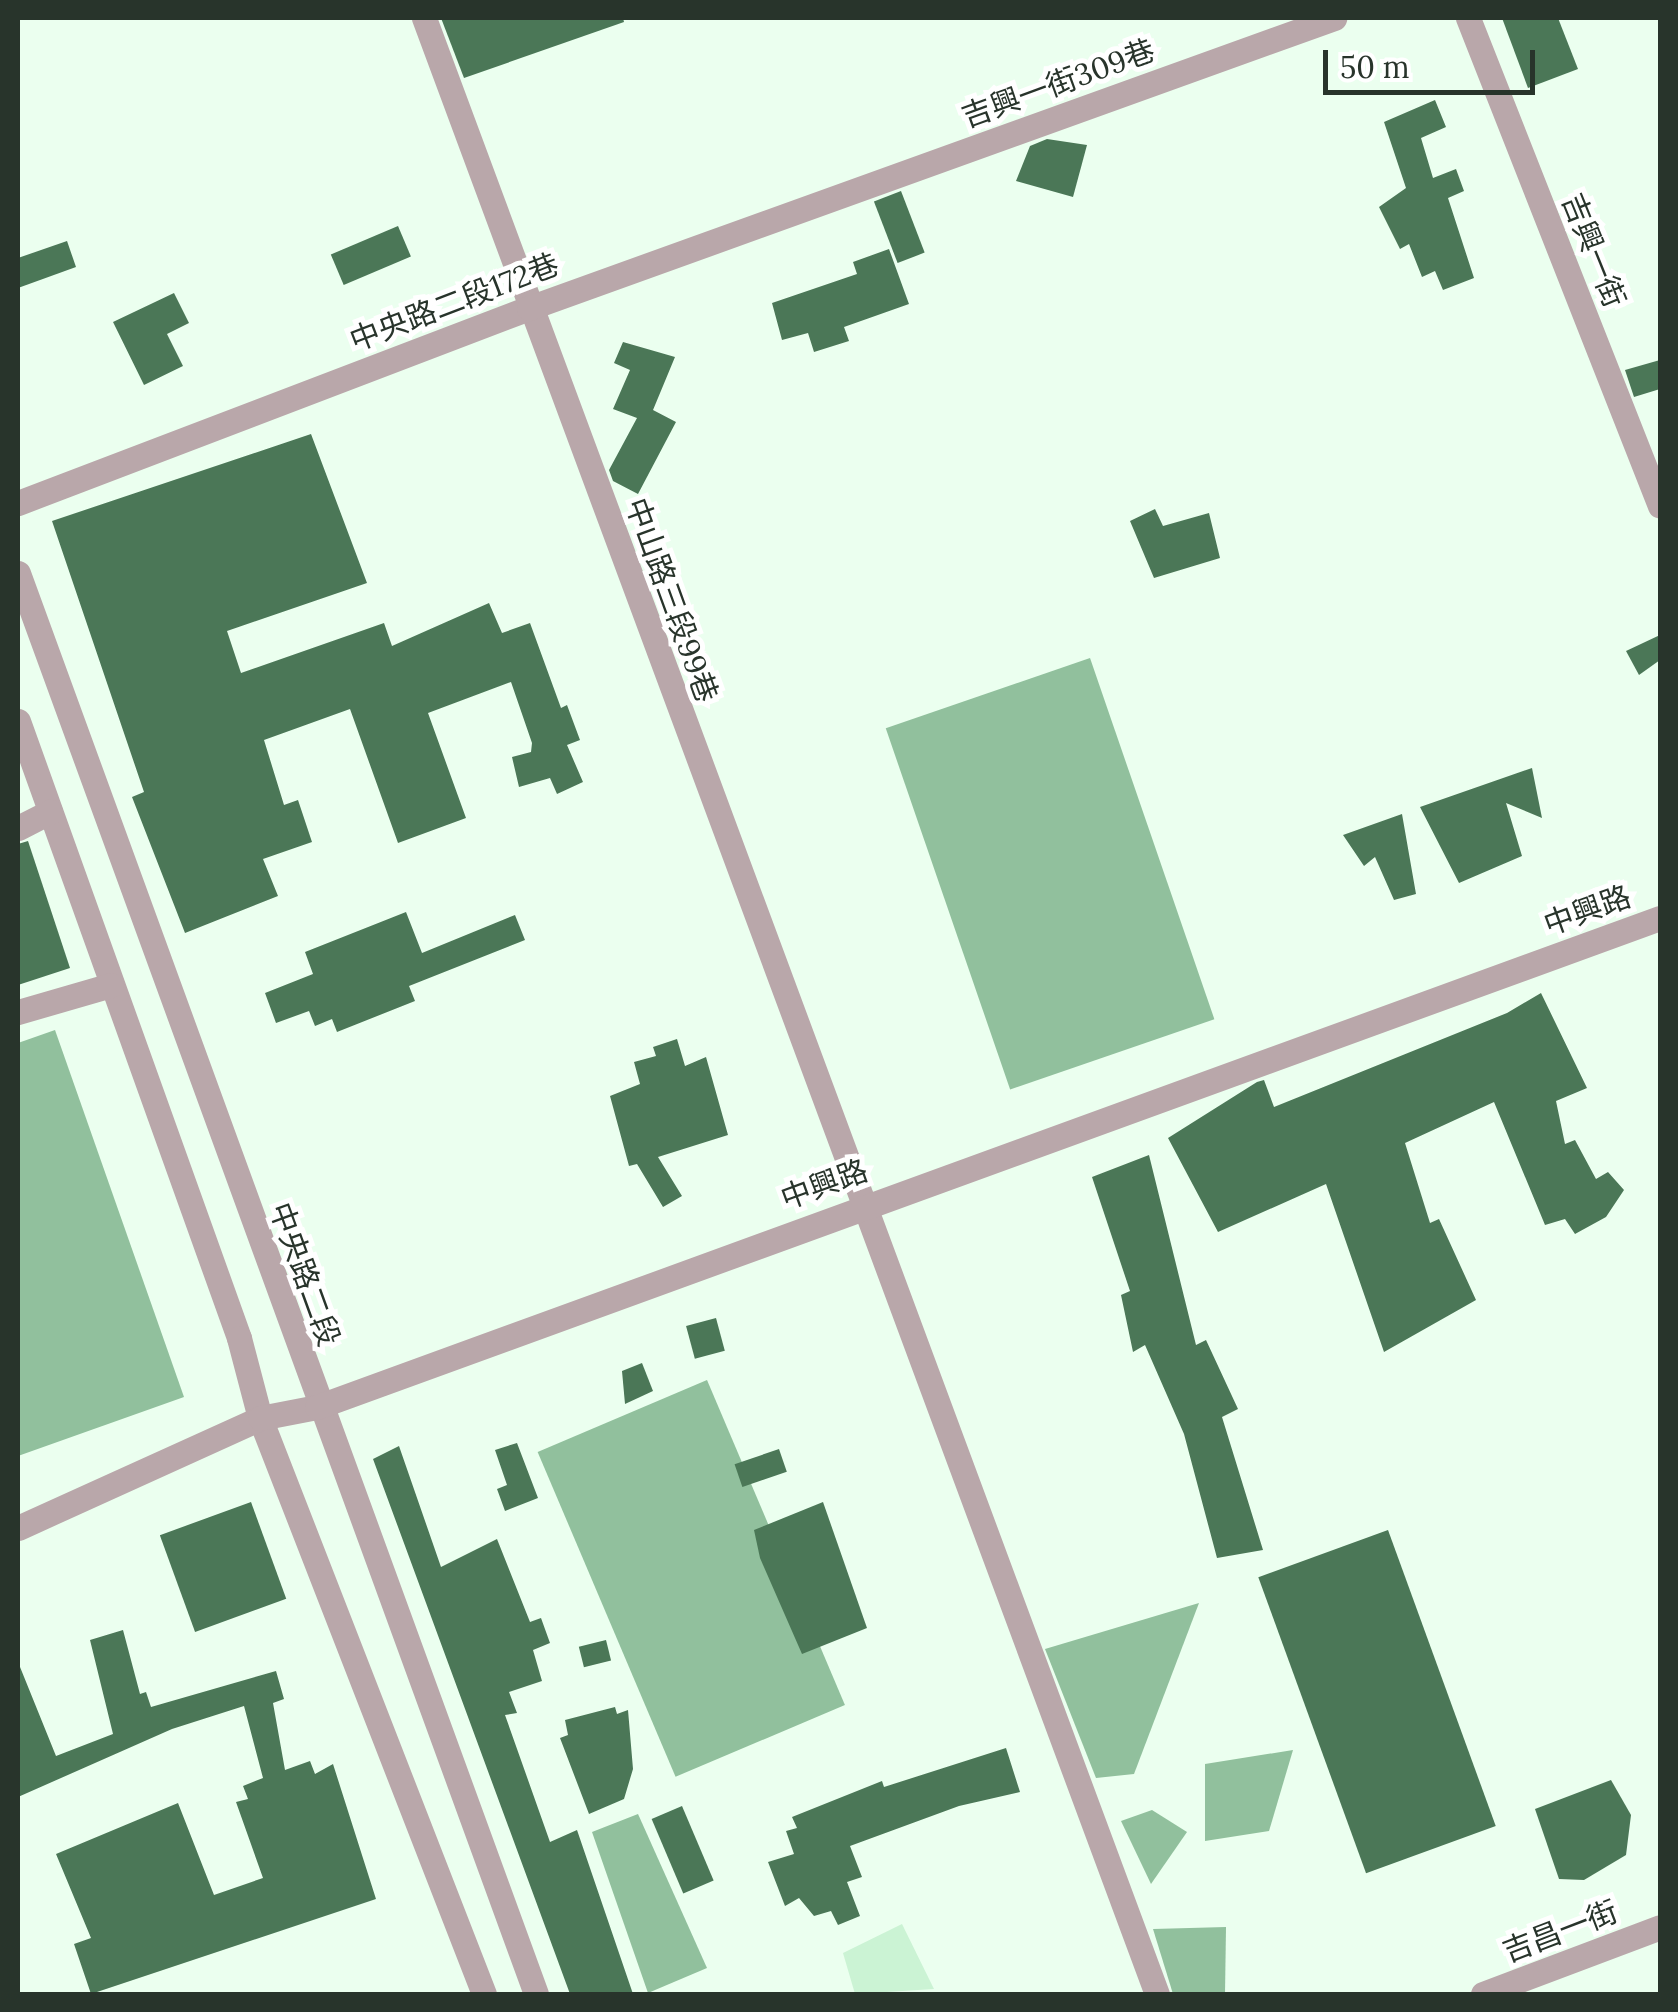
<!DOCTYPE html>
<meta charset="utf-8">
<style>
body{margin:0}
#map{position:relative;width:1678px;height:2012px;overflow:hidden;background:#ebffef;font-family:Lora,"Noto Sans TC",serif}
div>[style]{position:absolute}
[style*='--x']{left:calc(var(--x)*1px);top:calc(var(--y)*1px);width:calc(var(--w)*1px);rotate:calc(var(--a)*1deg)}
.green>*{inset:0;background:#cbf3d4}
.forest>*{inset:0;background:#91c09d;transform-origin:0 0}
.building>*{inset:0;background:#4b7757;transform-origin:0 0}
.minor>*{height:25px;margin:-12.5px;padding:0 12.5px;transform-origin:12.5px;border-radius:12.5px;background:#b9a7aa}
span{translate:-50% -50%;white-space:nowrap;text-align:center;line-height:1.15;-webkit-text-stroke:10px #fff;paint-order:stroke}
.street-label{font-size:30px;color:#28342b}
.frame{position:absolute;inset:0;border:20px solid #28342b;pointer-events:none}
.scale{position:absolute;left:1323px;top:50px;width:212px;height:45px;box-sizing:border-box;border:5px solid #28342b;border-top:0;padding-left:12px;font-size:30px;line-height:35px;white-space:nowrap;color:#28342b;-webkit-text-stroke:8px #fff;paint-order:stroke}
</style>
<div id="map">
<div class="green">
<i style="clip-path:polygon(902px 1924px,934px 1989px,855px 1994px,843px 1953px)"></i>
</div>
<div class="forest">
<i style="left:1090px;top:658px;width:382px;height:216px;rotate:71deg"></i>
<i style="clip-path:polygon(55px 1030px,184px 1397px,18px 1456px,18px 1043px)"></i>
<i style="left:707px;top:1380px;width:353px;height:184px;rotate:67deg"></i>
<i style="clip-path:polygon(1199px 1603px,1134px 1774px,1096px 1778px,1045px 1649px)"></i>
<i style="clip-path:polygon(1293px 1750px,1269px 1831px,1205px 1841px,1205px 1764px)"></i>
<i style="clip-path:polygon(1152px 1810px,1187px 1832px,1151px 1884px,1121px 1821px)"></i>
<i style="clip-path:polygon(638px 1814px,707px 1968px,648px 1993px,592px 1832px)"></i>
<i style="clip-path:polygon(1226px 1927px,1225px 1994px,1173px 1994px,1153px 1929px)"></i>
</div>
<div class="building">
<i style="clip-path:polygon(441px 18px,623px 18px,624px 22px,464px 78px)"></i>
<i style="clip-path:polygon(1502px 18px,1558px 18px,1578px 69px,1528px 88px)"></i>
<i style="clip-path:polygon(1435px 100px,1446px 127px,1421px 138px,1433px 178px,1456px 169px,1464px 191px,1448px 198px,1474px 278px,1443px 290px,1435px 271px,1422px 277px,1409px 244px,1400px 249px,1379px 207px,1406px 188px,1384px 122px)"></i>
<i style="clip-path:polygon(1047px 139px,1087px 145px,1073px 197px,1016px 181px,1030px 146px)"></i>
<i style="left:901px;top:191px;width:66px;height:29px;rotate:69deg"></i>
<i style="left:398px;top:226px;width:33px;height:73px;rotate:67deg"></i>
<i style="clip-path:polygon(67px 241px,76px 267px,18px 288px,18px 258px)"></i>
<i style="clip-path:polygon(889px 249px,909px 304px,844px 327px,849px 341px,814px 352px,808px 333px,782px 340px,772px 303px,857px 274px,853px 262px)"></i>
<i style="clip-path:polygon(174px 293px,189px 323px,167px 334px,183px 366px,144px 385px,113px 322px)"></i>
<i style="clip-path:polygon(623px 342px,675px 357px,653px 410px,676px 422px,638px 494px,613px 481px,609px 470px,637px 418px,613px 409px,630px 370px,614px 363px)"></i>
<i style="clip-path:polygon(1660px 360px,1660px 389px,1634px 397px,1625px 370px)"></i>
<i style="clip-path:polygon(311px 434px,367px 583px,227px 631px,241px 673px,384px 623px,392px 646px,489px 603px,502px 633px,530px 623px,561px 708px,567px 705px,580px 740px,567px 745px,583px 782px,557px 794px,550px 778px,519px 787px,512px 757px,531px 752px,532px 743px,511px 682px,428px 713px,466px 818px,398px 843px,350px 709px,264px 740px,284px 805px,298px 800px,312px 842px,263px 859px,278px 896px,185px 933px,132px 797px,144px 792px,52px 521px)"></i>
<i style="clip-path:polygon(1155px 509px,1163px 526px,1209px 513px,1220px 558px,1154px 578px,1130px 521px)"></i>
<i style="clip-path:polygon(1660px 635px,1660px 660px,1639px 675px,1626px 651px)"></i>
<i style="clip-path:polygon(1532px 768px,1542px 818px,1506px 803px,1522px 856px,1459px 883px,1420px 807px)"></i>
<i style="clip-path:polygon(1402px 814px,1416px 894px,1394px 900px,1375px 857px,1364px 866px,1343px 835px)"></i>
<i style="clip-path:polygon(28px 841px,70px 968px,18px 985px,18px 844px)"></i>
<i style="clip-path:polygon(406px 912px,422px 953px,515px 915px,525px 940px,409px 986px,415px 1001px,337px 1032px,332px 1019px,315px 1026px,309px 1011px,276px 1023px,265px 993px,313px 974px,305px 952px)"></i>
<i style="clip-path:polygon(1541px 993px,1587px 1088px,1556px 1101px,1565px 1144px,1575px 1140px,1596px 1179px,1608px 1172px,1624px 1190px,1606px 1217px,1575px 1234px,1565px 1219px,1545px 1225px,1494px 1102px,1405px 1143px,1430px 1223px,1439px 1219px,1476px 1300px,1384px 1352px,1326px 1184px,1218px 1232px,1168px 1138px,1257px 1082px,1264px 1080px,1274px 1107px,1507px 1013px)"></i>
<i style="clip-path:polygon(677px 1039px,685px 1066px,706px 1057px,728px 1135px,658px 1157px,682px 1196px,663px 1207px,637px 1164px,629px 1166px,610px 1096px,640px 1084px,634px 1062px,656px 1056px,653px 1047px)"></i>
<i style="clip-path:polygon(1149px 1155px,1196px 1345px,1206px 1340px,1238px 1409px,1222px 1417px,1263px 1550px,1217px 1558px,1184px 1434px,1145px 1345px,1133px 1352px,1121px 1295px,1130px 1291px,1092px 1177px)"></i>
<i style="left:716px;top:1318px;width:34px;height:31px;rotate:75deg"></i>
<i style="clip-path:polygon(642px 1363px,653px 1391px,625px 1404px,622px 1371px)"></i>
<i style="clip-path:polygon(517px 1443px,538px 1498px,505px 1511px,497px 1489px,507px 1485px,495px 1450px)"></i>
<i style="clip-path:polygon(399px 1446px,441px 1567px,497px 1539px,530px 1622px,541px 1618px,550px 1643px,533px 1650px,542px 1681px,509px 1692px,517px 1713px,505px 1715px,550px 1842px,577px 1830px,633px 1994px,570px 1994px,373px 1459px)"></i>
<i style="left:779px;top:1449px;width:24px;height:47px;rotate:71deg"></i>
<i style="left:251px;top:1502px;width:103px;height:97px;rotate:70deg"></i>
<i style="clip-path:polygon(823px 1502px,867px 1628px,802px 1654px,760px 1558px,754px 1530px)"></i>
<i style="left:1388px;top:1530px;width:315px;height:138px;rotate:70deg"></i>
<i style="clip-path:polygon(123px 1630px,140px 1694px,146px 1692px,151px 1707px,276px 1671px,284px 1699px,273px 1703px,285px 1770px,310px 1761px,315px 1774px,333px 1764px,376px 1899px,91px 1994px,74px 1944px,91px 1938px,56px 1854px,178px 1803px,214px 1895px,263px 1878px,236px 1802px,248px 1799px,243px 1786px,263px 1778px,244px 1706px,172px 1729px,18px 1797px,18px 1662px,56px 1756px,113px 1734px,90px 1640px)"></i>
<i style="left:606px;top:1640px;width:21px;height:28px;rotate:76deg"></i>
<i style="clip-path:polygon(615px 1707px,617px 1714px,628px 1710px,633px 1769px,624px 1799px,589px 1814px,560px 1738px,568px 1735px,565px 1720px)"></i>
<i style="clip-path:polygon(1006px 1748px,1020px 1792px,959px 1806px,850px 1846px,862px 1877px,847px 1882px,860px 1916px,838px 1925px,831px 1911px,814px 1916px,799px 1898px,785px 1906px,768px 1862px,794px 1854px,786px 1831px,797px 1828px,792px 1817px,882px 1781px,884px 1787px)"></i>
<i style="clip-path:polygon(1611px 1780px,1631px 1815px,1626px 1855px,1584px 1880px,1559px 1879px,1535px 1809px)"></i>
<i style="left:682px;top:1806px;width:81px;height:33px;rotate:67deg"></i>
</div>
<div class="minor">
<i style="--x:424;--y:18;--w:2108;--a:69.65"></i>
<i style="--x:1468;--y:18;--w:524;--a:68.52"></i>
<i style="--x:18;--y:503;--w:547;--a:-20.89"></i>
<i style="--x:529;--y:308;--w:856;--a:-19.81"></i>
<i style="--x:18;--y:573;--w:1512;--a:69.97"></i>
<i style="--x:18;--y:721;--w:655;--a:70.29"></i>
<i style="--x:239;--y:1338;--w:83;--a:75.3"></i>
<i style="--x:260;--y:1418;--w:618;--a:68.75"></i>
<i style="--x:18;--y:828;--w:36;--a:-27"></i>
<i style="--x:18;--y:1012;--w:97;--a:-16.2"></i>
<i style="--x:18;--y:1528;--w:266;--a:-24.4"></i>
<i style="--x:260;--y:1418;--w:58;--a:-10.9"></i>
<i style="--x:317;--y:1407;--w:1429;--a:-20.01"></i>
<i style="--x:1483;--y:1994;--w:189;--a:-20.7"></i>
</div>
<div class="street-label">
<span style="left:1058px;top:83px;rotate:-20deg">吉興一街309巷</span>
<span style="left:1594px;top:250px;rotate:68deg">吉興一街</span>
<span style="left:454px;top:302px;rotate:-21deg">中央路二段172巷</span>
<span style="left:672px;top:600px;rotate:70deg">中山路三段99巷</span>
<span style="left:1587px;top:910px;rotate:-20deg">中興路</span>
<span style="left:824px;top:1184px;rotate:-20deg">中興路</span>
<span style="left:305px;top:1274px;rotate:70deg">中央路二段</span>
<span style="left:1560px;top:1931px;rotate:-21deg">吉昌一街</span>
</div>
<div class="frame"></div>
<div class="scale">50 m</div>
</div>
